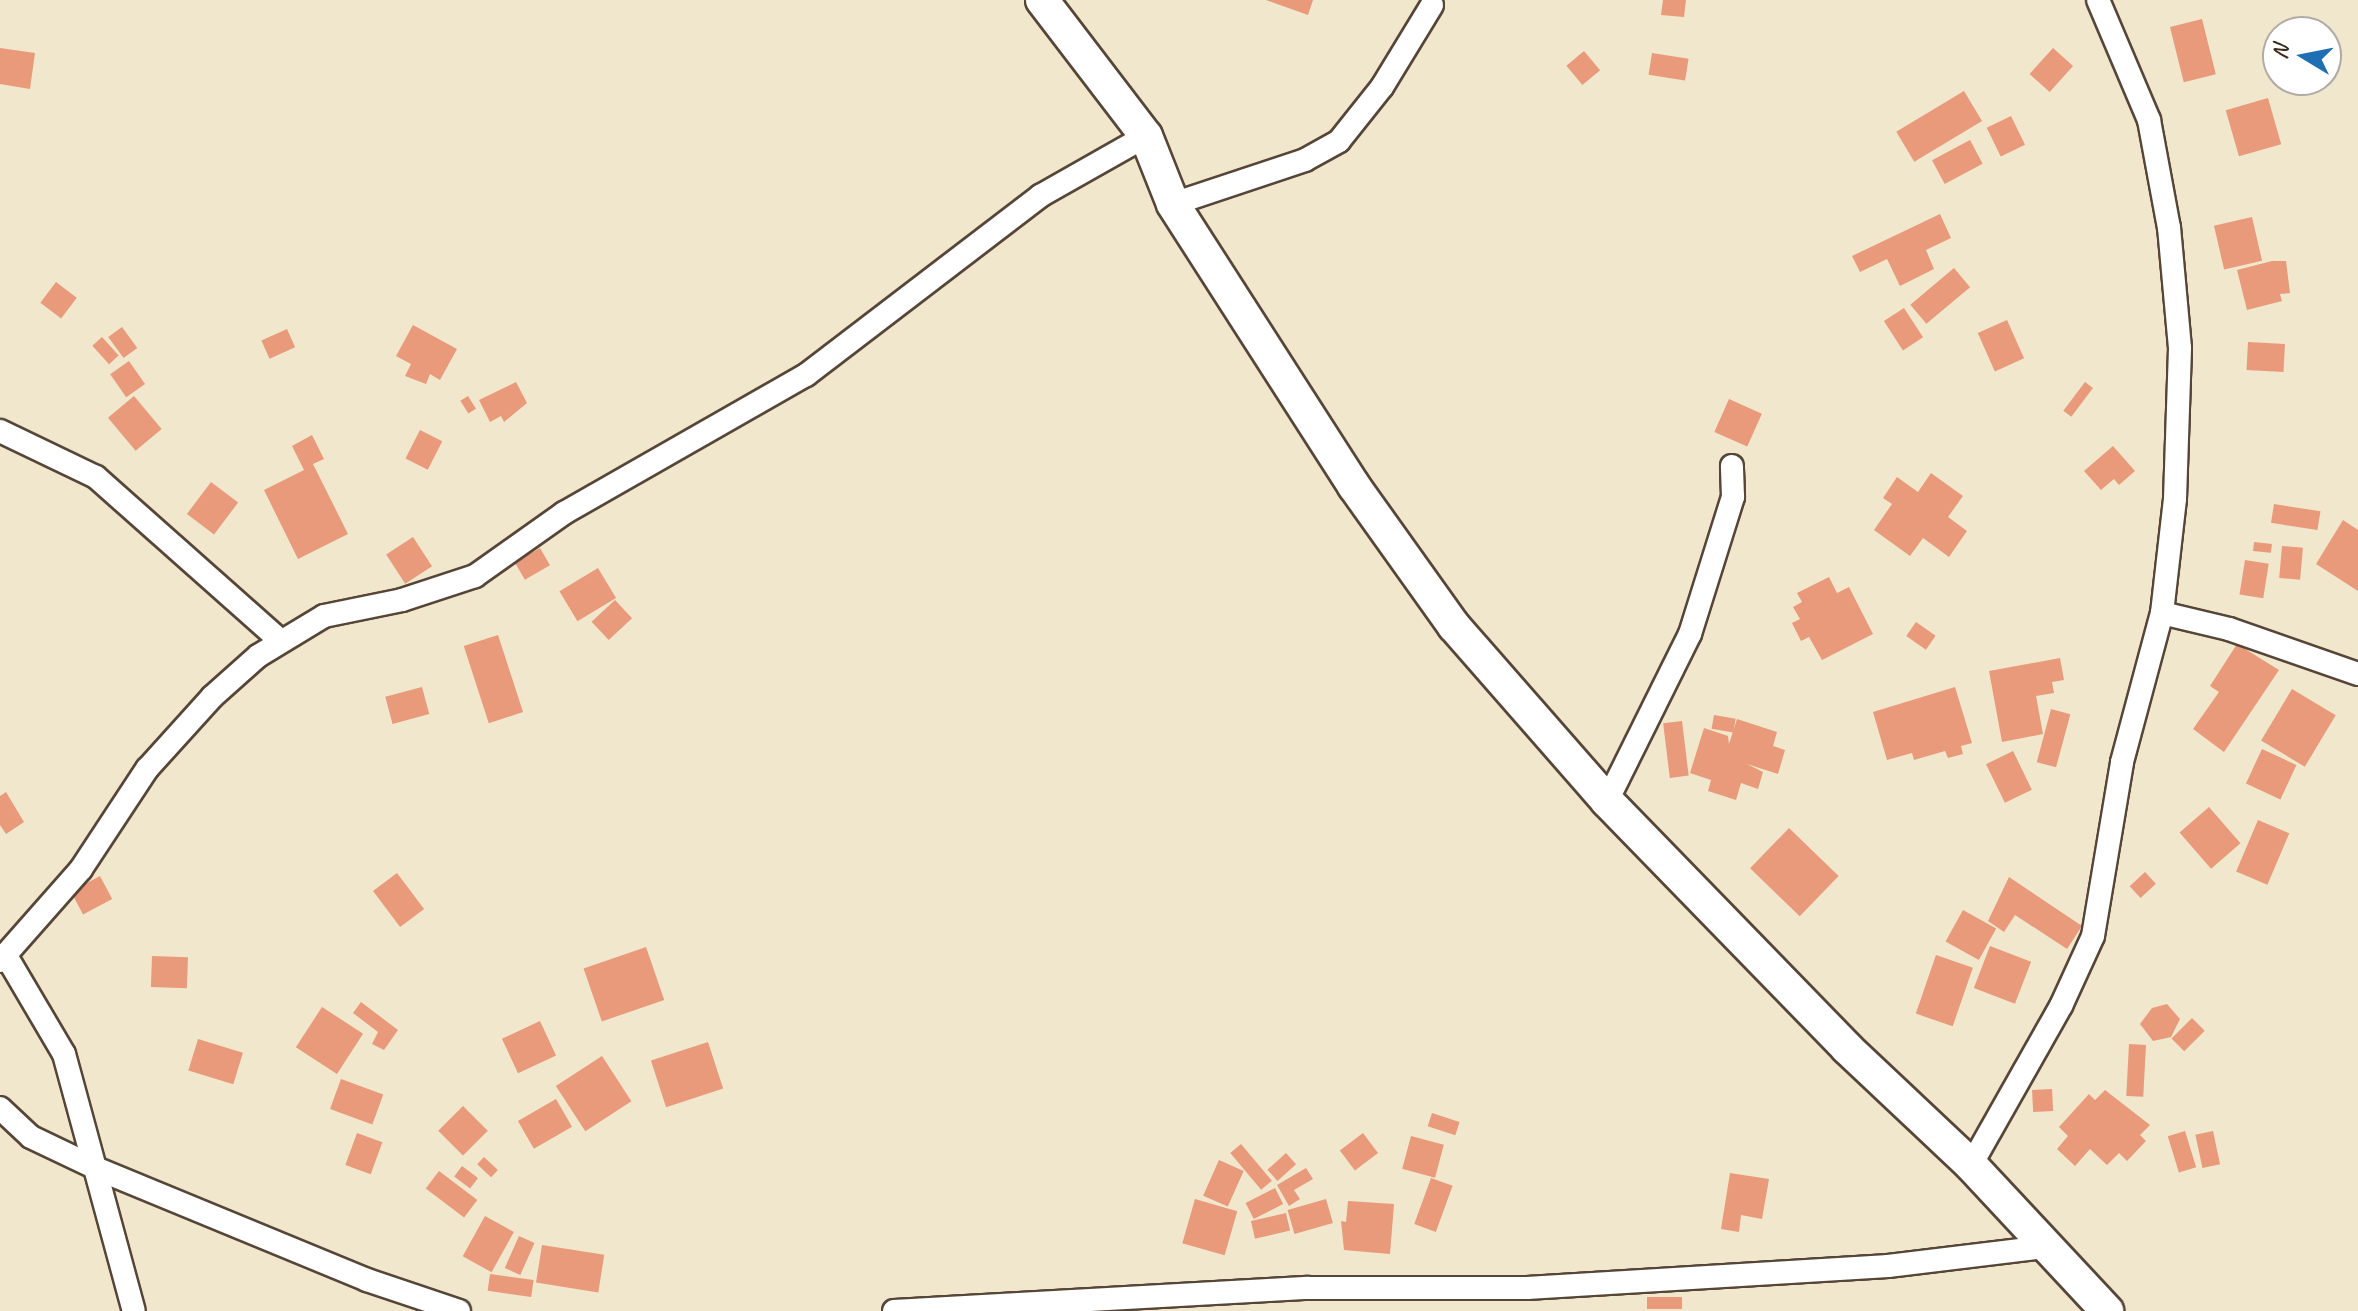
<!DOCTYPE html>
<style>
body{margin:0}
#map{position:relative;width:2358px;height:1311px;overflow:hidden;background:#f0e7cd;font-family:Caveat,sans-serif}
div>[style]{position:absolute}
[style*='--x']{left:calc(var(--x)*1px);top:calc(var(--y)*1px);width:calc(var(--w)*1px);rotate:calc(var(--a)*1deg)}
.building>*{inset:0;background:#e89a7b;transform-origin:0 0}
.roads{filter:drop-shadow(2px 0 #564638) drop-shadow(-2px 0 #564638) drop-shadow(0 2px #564638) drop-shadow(0 -2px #564638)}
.street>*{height:22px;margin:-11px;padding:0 11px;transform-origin:11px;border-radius:11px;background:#fff}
.secondary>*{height:32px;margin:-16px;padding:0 16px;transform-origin:16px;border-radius:16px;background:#fff}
span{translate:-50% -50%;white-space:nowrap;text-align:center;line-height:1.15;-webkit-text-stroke:8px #fff;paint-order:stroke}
.north{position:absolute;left:2262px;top:16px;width:80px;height:80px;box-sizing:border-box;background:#fff;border:2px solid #b1aaa5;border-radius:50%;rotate:280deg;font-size:22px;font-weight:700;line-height:32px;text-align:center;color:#3b2a1e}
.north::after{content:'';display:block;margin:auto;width:28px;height:36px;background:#1f6fb2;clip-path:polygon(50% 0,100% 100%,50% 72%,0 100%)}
</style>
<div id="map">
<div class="building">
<i style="clip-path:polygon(1266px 0,1313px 0,1308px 15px)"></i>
<i style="clip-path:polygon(1663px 0,1686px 0,1684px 17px,1661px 15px)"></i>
<i style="left:2202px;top:19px;width:57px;height:33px;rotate:76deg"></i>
<i style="clip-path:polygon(0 48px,35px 53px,30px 89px,0 84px)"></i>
<i style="left:2053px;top:48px;width:27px;height:35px;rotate:42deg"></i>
<i style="left:1584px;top:51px;width:25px;height:23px;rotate:50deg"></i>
<i style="left:1652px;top:53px;width:37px;height:22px;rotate:9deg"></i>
<i style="left:1964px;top:91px;width:35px;height:79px;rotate:59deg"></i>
<i style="left:2268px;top:98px;width:48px;height:44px;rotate:74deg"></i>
<i style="left:2011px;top:116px;width:32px;height:27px;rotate:64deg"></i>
<i style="left:1970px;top:140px;width:27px;height:43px;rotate:62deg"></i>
<i style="clip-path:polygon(1940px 214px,1951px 238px,1926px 250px,1934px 269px,1900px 286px,1887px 259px,1860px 272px,1852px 256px)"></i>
<i style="left:2252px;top:217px;width:45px;height:39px;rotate:77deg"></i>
<i style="clip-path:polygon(2272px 261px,2286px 261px,2290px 293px,2280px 294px,2282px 301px,2247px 310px,2237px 270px)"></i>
<i style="left:1954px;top:268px;width:25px;height:57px;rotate:50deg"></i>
<i style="left:56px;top:282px;width:26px;height:26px;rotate:37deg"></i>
<i style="left:1904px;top:308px;width:35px;height:24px;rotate:57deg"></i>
<i style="left:2007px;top:320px;width:42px;height:32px;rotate:66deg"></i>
<i style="clip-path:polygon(413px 325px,457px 349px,440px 380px,430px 374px,426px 384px,405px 376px,411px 364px,396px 356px)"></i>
<i style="left:122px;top:327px;width:26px;height:17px;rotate:54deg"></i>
<i style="left:287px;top:329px;width:20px;height:28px;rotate:66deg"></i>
<i style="left:102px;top:337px;width:25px;height:13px;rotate:48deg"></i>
<i style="left:2248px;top:342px;width:37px;height:28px;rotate:3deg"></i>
<i style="left:129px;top:361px;width:28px;height:23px;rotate:55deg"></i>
<i style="clip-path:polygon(516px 382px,527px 403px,504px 422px,501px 416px,490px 422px,479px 400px)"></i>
<i style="left:2085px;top:382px;width:10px;height:36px;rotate:37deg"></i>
<i style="left:134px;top:396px;width:43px;height:34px;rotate:50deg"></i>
<i style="left:468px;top:396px;width:15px;height:9px;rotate:58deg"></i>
<i style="left:1729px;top:399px;width:36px;height:36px;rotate:24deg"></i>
<i style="left:420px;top:430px;width:25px;height:32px;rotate:27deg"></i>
<i style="clip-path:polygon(312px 435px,324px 459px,313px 464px,348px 534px,298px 559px,264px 490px,304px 470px,292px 446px)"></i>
<i style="clip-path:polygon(2113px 446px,2135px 471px,2119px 485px,2114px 479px,2101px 490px,2084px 471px)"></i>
<i style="clip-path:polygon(1931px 473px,1963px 496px,1948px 517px,1967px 531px,1949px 557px,1923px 538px,1910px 556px,1874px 530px,1892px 504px,1883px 498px,1897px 477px,1918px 492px)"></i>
<i style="left:211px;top:482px;width:34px;height:40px;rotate:37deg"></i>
<i style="left:2274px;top:504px;width:47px;height:19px;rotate:9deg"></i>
<i style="clip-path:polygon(2343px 520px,2358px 530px,2358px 591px,2316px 564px)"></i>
<i style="left:413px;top:537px;width:35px;height:32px;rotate:57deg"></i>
<i style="left:2254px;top:542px;width:18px;height:9px;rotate:6deg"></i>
<i style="left:2282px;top:546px;width:21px;height:32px;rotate:5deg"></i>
<i style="left:540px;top:548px;width:20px;height:29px;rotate:60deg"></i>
<i style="left:2245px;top:560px;width:24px;height:35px;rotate:9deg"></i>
<i style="left:598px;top:568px;width:35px;height:45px;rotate:59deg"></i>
<i style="clip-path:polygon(1829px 577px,1837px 593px,1849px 587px,1873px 634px,1822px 660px,1809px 637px,1801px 641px,1792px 623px,1800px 619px,1793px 607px,1802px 602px,1797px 593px)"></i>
<i style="left:615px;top:600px;width:25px;height:32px;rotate:47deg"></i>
<i style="left:1916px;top:622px;width:24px;height:17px;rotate:35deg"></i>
<i style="left:498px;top:635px;width:81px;height:36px;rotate:72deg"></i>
<i style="clip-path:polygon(2237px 644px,2279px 670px,2224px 752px,2193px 729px,2219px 692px,2210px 686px)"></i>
<i style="clip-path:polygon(2060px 658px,2064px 680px,2052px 682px,2054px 693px,2036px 696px,2043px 734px,2002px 742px,1989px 671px)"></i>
<i style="left:422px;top:687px;width:28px;height:38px;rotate:75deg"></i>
<i style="clip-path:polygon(1955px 687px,1972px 743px,1961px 746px,1963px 754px,1948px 758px,1945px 751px,1914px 760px,1912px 753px,1887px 760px,1873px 712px)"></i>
<i style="left:2292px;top:689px;width:51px;height:60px;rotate:31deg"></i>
<i style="left:2051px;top:709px;width:20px;height:55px;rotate:15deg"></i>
<i style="left:1714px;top:715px;width:22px;height:14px;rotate:10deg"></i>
<i style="clip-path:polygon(1737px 719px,1777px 732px,1773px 746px,1785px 750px,1778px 774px,1747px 764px,1763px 772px,1758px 789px,1741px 783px,1736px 800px,1708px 791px,1711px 780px,1690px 773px,1704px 728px,1728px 736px,1729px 744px)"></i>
<i style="left:1682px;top:721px;width:55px;height:19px;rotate:83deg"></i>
<i style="left:2262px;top:749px;width:38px;height:38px;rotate:25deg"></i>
<i style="left:2013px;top:751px;width:43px;height:30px;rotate:64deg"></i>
<i style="clip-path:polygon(6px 792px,24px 822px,6px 834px,0 825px,0 796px)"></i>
<i style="left:2209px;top:807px;width:48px;height:39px;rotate:49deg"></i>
<i style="left:2258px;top:820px;width:34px;height:56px;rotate:23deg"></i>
<i style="left:1789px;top:828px;width:69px;height:56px;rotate:44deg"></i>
<i style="left:2145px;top:872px;width:16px;height:21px;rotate:47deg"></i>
<i style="left:397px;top:873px;width:45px;height:30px;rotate:53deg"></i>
<i style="left:100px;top:876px;width:26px;height:33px;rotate:62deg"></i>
<i style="clip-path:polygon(2009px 877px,2082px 926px,2067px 949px,2015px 915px,2004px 932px,1988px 921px)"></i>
<i style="left:1963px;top:910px;width:38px;height:36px;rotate:29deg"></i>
<i style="left:1990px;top:946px;width:44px;height:45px;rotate:21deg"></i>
<i style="left:646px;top:947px;width:56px;height:66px;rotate:71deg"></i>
<i style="left:1936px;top:955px;width:39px;height:62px;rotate:19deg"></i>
<i style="left:152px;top:956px;width:36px;height:31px;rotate:2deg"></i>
<i style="clip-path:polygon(361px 1002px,398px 1030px,384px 1050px,372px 1044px,378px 1032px,353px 1013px)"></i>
<i style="clip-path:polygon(2167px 1004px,2180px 1019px,2171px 1037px,2153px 1041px,2140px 1024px,2152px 1008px)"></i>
<i style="left:322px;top:1007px;width:49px;height:48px;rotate:33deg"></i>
<i style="left:2192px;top:1018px;width:18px;height:29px;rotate:45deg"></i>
<i style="left:540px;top:1021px;width:38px;height:42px;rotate:65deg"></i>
<i style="left:198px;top:1039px;width:47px;height:33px;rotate:17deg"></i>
<i style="left:708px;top:1042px;width:49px;height:60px;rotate:72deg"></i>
<i style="left:2129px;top:1044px;width:17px;height:52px;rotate:3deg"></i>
<i style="left:602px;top:1056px;width:54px;height:55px;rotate:57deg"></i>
<i style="left:341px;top:1079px;width:45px;height:32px;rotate:20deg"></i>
<i style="left:2052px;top:1089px;width:22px;height:20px;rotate:87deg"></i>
<i style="clip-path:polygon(2105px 1090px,2150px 1125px,2140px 1135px,2146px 1141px,2127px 1161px,2119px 1153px,2107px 1165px,2090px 1149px,2075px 1166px,2057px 1149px,2068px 1136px,2059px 1127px,2089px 1094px,2095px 1100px)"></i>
<i style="left:556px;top:1099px;width:32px;height:44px;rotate:60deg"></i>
<i style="left:463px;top:1106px;width:35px;height:35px;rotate:45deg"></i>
<i style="left:1432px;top:1113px;width:29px;height:14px;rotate:18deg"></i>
<i style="left:2185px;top:1131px;width:38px;height:18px;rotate:73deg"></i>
<i style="left:2213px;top:1131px;width:34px;height:18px;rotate:78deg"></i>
<i style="left:357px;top:1133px;width:27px;height:34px;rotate:20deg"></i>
<i style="left:1363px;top:1133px;width:25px;height:29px;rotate:53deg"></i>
<i style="left:1411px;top:1136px;width:34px;height:34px;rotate:15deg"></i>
<i style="left:1241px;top:1144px;width:48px;height:14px;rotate:50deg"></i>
<i style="left:1286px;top:1153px;width:15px;height:25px;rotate:48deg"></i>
<i style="left:484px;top:1157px;width:19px;height:10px;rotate:43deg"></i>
<i style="left:1219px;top:1160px;width:27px;height:39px;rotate:24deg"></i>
<i style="left:462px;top:1166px;width:20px;height:13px;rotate:37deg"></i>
<i style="clip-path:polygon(1306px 1168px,1313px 1179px,1294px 1190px,1300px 1199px,1289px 1206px,1277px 1185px)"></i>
<i style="left:439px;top:1171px;width:48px;height:22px;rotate:37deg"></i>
<i style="clip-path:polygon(1730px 1173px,1769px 1179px,1762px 1219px,1741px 1215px,1739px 1232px,1721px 1229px)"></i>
<i style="left:1431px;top:1178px;width:23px;height:49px;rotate:20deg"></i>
<i style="left:1275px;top:1188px;width:18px;height:33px;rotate:63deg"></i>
<i style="left:1195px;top:1199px;width:44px;height:46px;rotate:16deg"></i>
<i style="left:1326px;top:1199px;width:25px;height:40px;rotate:74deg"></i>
<i style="clip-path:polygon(1348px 1201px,1394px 1204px,1390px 1254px,1344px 1250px,1341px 1221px,1346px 1222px)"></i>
<i style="left:1286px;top:1213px;width:18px;height:36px;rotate:77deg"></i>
<i style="left:485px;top:1216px;width:33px;height:46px;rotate:29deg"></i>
<i style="left:519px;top:1236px;width:17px;height:35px;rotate:24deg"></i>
<i style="left:542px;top:1245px;width:63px;height:38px;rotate:9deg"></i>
<i style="left:490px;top:1274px;width:44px;height:17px;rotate:8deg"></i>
<i style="left:1682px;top:1297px;width:12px;height:35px;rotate:90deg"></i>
</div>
<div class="roads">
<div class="street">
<i style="--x:1173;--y:204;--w:139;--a:-18.4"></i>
<i style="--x:1305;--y:160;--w:39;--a:-29"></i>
<i style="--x:1339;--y:141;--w:69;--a:-51.5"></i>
<i style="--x:1382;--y:87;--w:96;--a:-58.6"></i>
<i style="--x:0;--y:431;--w:106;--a:25.6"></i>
<i style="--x:96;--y:477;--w:247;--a:41.6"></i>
<i style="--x:2162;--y:613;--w:69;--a:13.4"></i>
<i style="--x:2229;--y:629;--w:137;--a:19.2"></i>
<i style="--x:1607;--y:801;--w:186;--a:-63.6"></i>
<i style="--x:1690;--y:634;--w:144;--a:-72.6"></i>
<i style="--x:1733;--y:497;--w:31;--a:-92"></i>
<i style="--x:5;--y:954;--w:116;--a:59.5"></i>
<i style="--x:64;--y:1054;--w:266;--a:74.8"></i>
<i style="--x:0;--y:961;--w:123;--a:-48.6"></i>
<i style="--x:81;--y:869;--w:120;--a:-56.6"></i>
<i style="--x:147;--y:769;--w:97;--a:-47.9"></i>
<i style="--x:212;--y:697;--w:62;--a:-41.7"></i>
<i style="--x:258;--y:656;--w:77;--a:-31.2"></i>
<i style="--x:324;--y:616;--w:80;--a:-11.6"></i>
<i style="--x:402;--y:600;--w:77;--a:-18.2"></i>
<i style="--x:475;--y:576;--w:109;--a:-35.3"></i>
<i style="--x:564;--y:513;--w:279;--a:-29.7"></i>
<i style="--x:806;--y:375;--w:295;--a:-37.4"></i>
<i style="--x:1040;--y:196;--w:122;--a:-29.5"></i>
<i style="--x:0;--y:1108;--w:42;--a:43.1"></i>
<i style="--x:31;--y:1137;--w:74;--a:25.5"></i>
<i style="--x:98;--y:1169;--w:291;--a:22.4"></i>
<i style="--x:367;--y:1280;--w:97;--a:18.6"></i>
<i style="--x:1971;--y:1165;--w:183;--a:-60.5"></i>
<i style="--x:2061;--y:1006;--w:77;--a:-65.4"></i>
<i style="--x:2093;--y:936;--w:176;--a:-80.5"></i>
<i style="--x:2122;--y:762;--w:154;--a:-75"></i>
<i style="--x:2162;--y:613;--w:115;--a:-83.5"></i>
<i style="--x:2175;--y:499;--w:151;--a:-88.1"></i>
<i style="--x:2180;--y:348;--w:121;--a:-95.2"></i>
<i style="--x:2169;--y:228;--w:110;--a:-100.5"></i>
<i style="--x:2149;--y:120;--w:130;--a:-113"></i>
<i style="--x:894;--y:1311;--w:415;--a:-3.2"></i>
<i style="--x:1308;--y:1288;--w:219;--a:0"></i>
<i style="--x:1527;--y:1288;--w:362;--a:-3.5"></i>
<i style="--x:1888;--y:1266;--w:157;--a:-6.9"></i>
</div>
<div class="secondary">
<i style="--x:1042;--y:0;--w:171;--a:52.6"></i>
<i style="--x:1146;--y:136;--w:73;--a:68.3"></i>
<i style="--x:1173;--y:204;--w:335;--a:57.3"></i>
<i style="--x:1354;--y:486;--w:172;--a:54.5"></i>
<i style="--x:1454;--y:626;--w:232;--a:48.8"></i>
<i style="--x:1607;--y:801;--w:344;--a:45.8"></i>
<i style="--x:1847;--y:1048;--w:170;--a:43.3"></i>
<i style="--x:1971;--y:1165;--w:200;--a:47"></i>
</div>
</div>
<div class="north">N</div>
</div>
